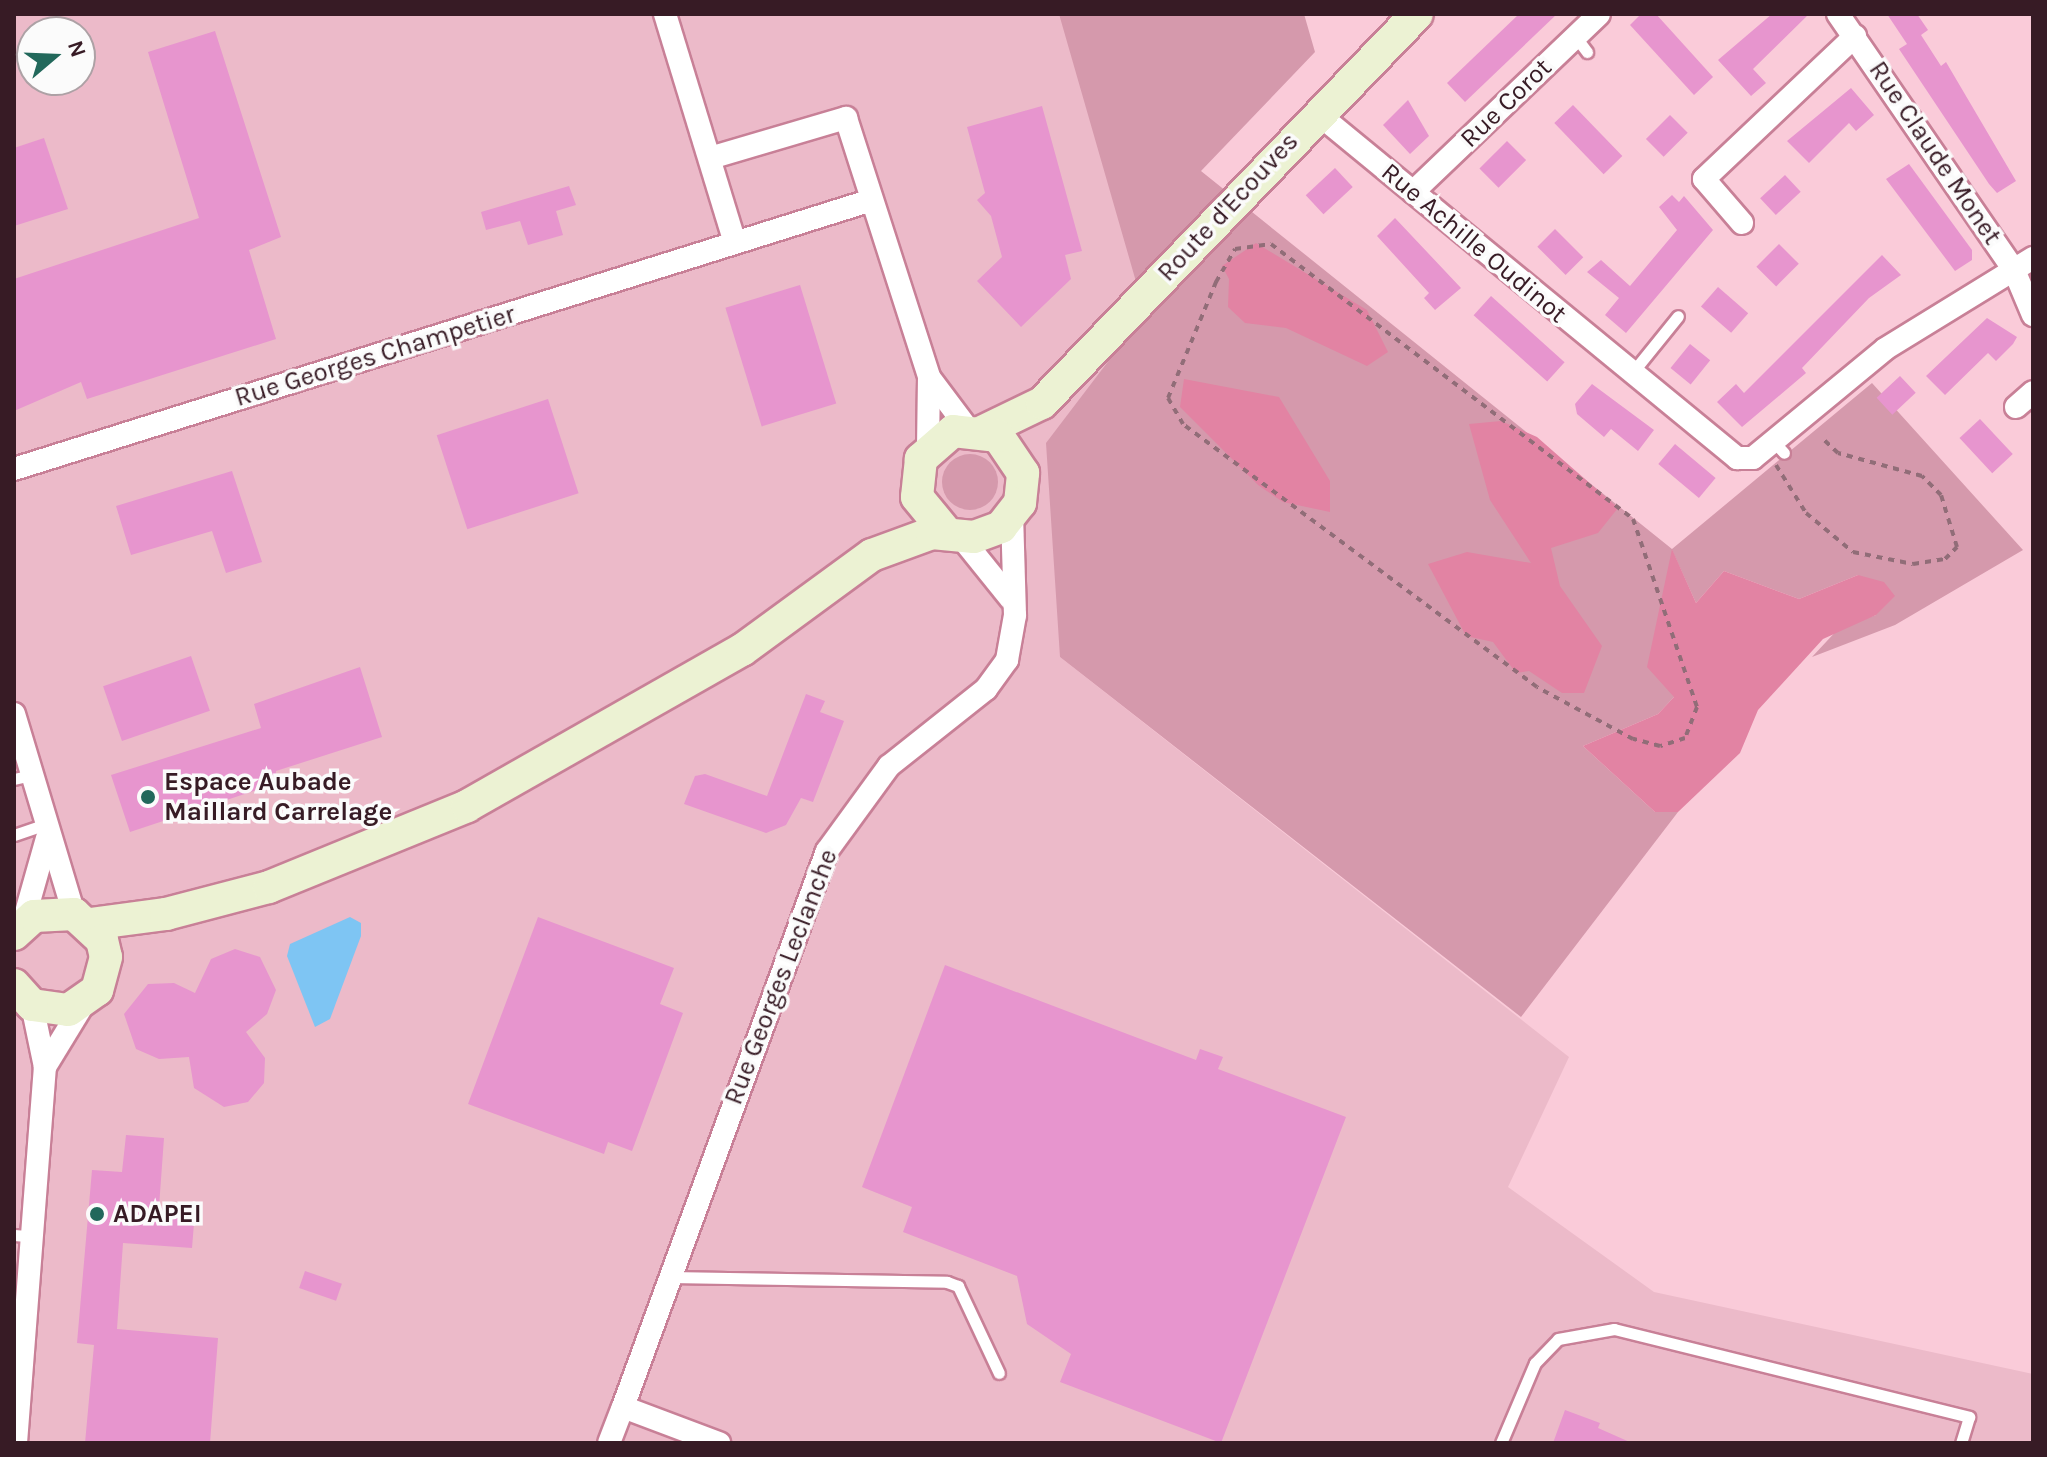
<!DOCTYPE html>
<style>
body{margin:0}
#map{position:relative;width:2047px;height:1457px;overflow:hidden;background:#facbd9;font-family:Karla,sans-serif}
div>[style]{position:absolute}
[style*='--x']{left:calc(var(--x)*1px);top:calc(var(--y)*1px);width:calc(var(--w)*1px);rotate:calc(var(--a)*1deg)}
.built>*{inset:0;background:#ecbac9}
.green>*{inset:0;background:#d599ac}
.round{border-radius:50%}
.forest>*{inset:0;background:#e283a3}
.water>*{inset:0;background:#7ec5f3}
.building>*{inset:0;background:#e795ce;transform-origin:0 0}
.path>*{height:4px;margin-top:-2px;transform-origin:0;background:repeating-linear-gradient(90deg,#916d78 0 6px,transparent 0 12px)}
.roads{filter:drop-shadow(2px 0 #c88097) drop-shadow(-2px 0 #c88097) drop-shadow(0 2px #c88097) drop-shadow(0 -2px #c88097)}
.lane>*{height:11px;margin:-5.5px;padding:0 5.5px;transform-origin:5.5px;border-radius:5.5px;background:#fff}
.street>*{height:22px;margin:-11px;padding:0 11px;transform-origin:11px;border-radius:11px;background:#fff}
.secondary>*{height:32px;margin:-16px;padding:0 16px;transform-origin:16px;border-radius:16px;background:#ecf2d3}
.dots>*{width:22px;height:22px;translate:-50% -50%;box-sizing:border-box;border:4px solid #fbfbfb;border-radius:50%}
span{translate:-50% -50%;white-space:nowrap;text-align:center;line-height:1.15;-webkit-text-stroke:7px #fbfbfb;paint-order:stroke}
.street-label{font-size:26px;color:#371b25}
.poi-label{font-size:26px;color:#371b25;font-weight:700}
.left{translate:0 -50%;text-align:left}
.frame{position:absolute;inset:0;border:16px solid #371b25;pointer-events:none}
.north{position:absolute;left:16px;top:16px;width:80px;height:80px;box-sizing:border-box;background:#fbfbfb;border:2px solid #ada1a5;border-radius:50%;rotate:71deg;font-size:22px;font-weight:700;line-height:32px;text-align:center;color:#371b25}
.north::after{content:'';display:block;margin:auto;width:28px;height:36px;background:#22685b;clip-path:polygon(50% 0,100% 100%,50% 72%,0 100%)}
</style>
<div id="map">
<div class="built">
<i style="clip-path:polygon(evenodd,14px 14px,1060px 14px,1146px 313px,1060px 657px,1569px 1057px,1508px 1187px,1654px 1292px,2033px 1374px,2033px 1443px,14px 1443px,14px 14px,32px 32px,80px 32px,80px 80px,32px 80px,32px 32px)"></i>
</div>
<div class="green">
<i style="clip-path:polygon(1059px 14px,1304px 14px,1315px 52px,1201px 171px,1672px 549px,1872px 383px,2023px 550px,1895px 625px,1812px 657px,1840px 627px,1876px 615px,1858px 575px,1799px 599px,1724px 571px,1696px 603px,1672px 550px,1674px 697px,1658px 714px,1583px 746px,1655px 812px,1678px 812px,1521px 1017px,1060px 657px,1046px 443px,1145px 313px)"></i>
<i class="round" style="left:942px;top:454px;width:56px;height:56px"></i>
</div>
<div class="forest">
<i style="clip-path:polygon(1256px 243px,1367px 310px,1388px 352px,1367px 366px,1286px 328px,1245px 323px,1228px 307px,1229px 279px,1222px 266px)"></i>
<i style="clip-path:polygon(1184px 379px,1279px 397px,1330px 481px,1330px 512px,1283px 502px,1258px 485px,1180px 407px)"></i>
<i style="clip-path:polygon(1501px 421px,1537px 437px,1618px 508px,1598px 533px,1551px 548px,1560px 586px,1602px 646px,1584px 693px,1562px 693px,1529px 671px,1516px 673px,1493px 642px,1466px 636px,1428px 564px,1467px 552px,1531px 563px,1490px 500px,1469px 424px)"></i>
<i style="clip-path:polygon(1672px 549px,1696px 603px,1724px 571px,1799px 599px,1858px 575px,1884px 582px,1895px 596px,1876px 615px,1823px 639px,1758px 710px,1740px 753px,1678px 812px,1655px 812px,1583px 746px,1658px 714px,1674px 697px,1647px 667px)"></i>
</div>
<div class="water">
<i style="clip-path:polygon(350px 917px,361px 923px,361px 936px,330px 1019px,315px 1027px,287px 956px,290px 944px)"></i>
</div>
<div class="building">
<i style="clip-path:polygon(1519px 14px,1557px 14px,1465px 102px,1447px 83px)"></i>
<i style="clip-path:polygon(1641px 14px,1656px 14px,1713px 77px,1694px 95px,1630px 25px)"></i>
<i style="clip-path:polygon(1772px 14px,1809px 14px,1753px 69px,1766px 83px,1751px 96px,1718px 60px)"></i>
<i style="clip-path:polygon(1887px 14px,1917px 14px,1928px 30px,1921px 35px,1941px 66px,1946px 62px,2016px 181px,1997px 193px,1989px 184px,1899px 49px,1907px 44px)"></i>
<i style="clip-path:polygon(215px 31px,281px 237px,249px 250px,276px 339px,87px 399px,81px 382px,14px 411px,14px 279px,199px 218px,148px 52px)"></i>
<i style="clip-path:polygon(1851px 88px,1874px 115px,1856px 131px,1849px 123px,1809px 163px,1787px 141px)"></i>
<i style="clip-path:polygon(1408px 100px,1429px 136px,1410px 154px,1383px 125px)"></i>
<i style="left:1573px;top:105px;width:71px;height:26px;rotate:46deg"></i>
<i style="clip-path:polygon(1042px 106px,1082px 251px,1065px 255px,1071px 279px,1021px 327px,977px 281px,1002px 257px,991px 216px,977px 200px,985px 193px,967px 127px)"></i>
<i style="left:1670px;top:115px;width:25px;height:34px;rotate:45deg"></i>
<i style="clip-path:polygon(44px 138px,68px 209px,14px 226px,14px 148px)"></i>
<i style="left:1507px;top:141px;width:27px;height:39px;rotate:45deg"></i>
<i style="clip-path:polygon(1909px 164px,1972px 250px,1972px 260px,1955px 271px,1886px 179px)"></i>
<i style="left:1335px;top:168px;width:26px;height:40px;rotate:47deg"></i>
<i style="left:1785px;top:175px;width:23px;height:34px;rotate:47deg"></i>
<i style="clip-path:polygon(569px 186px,576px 205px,556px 211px,563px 235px,528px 245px,520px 221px,486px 230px,481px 212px)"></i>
<i style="clip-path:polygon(1672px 195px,1679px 202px,1684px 196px,1713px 230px,1626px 333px,1605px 315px,1619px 298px,1587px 272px,1601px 260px,1630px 286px,1677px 230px,1659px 207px)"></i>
<i style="clip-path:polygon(1395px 218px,1461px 288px,1435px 310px,1424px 298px,1429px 293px,1377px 236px)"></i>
<i style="left:1555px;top:229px;width:40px;height:25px;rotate:45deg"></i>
<i style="left:1779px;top:244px;width:28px;height:32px;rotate:45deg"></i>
<i style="clip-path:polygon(1882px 255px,1901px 275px,1869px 298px,1802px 368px,1806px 373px,1742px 427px,1717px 402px,1736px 384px,1744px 393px)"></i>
<i style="left:800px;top:285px;width:124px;height:78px;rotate:73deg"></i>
<i style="left:1718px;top:287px;width:40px;height:26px;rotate:41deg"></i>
<i style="left:1491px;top:296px;width:99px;height:26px;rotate:42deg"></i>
<i style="clip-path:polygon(1987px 318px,2017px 337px,2013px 344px,1996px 361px,1988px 353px,1945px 395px,1926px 376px)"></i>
<i style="left:1690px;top:344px;width:26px;height:31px;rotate:39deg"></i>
<i style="left:1900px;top:376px;width:23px;height:32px;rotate:47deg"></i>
<i style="clip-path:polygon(1592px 384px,1654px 430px,1638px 451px,1611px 429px,1604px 437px,1577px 414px,1575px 404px)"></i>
<i style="left:548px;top:399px;width:99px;height:117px;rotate:72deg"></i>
<i style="left:1980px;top:419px;width:48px;height:28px;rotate:47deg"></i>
<i style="left:1675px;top:444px;width:53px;height:26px;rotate:40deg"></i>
<i style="clip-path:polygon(232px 471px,262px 562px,226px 573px,212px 531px,131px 555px,116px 506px)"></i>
<i style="left:191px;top:656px;width:58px;height:93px;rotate:71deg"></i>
<i style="clip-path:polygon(360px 667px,382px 737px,276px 771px,275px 784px,130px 832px,111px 775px,261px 728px,254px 704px)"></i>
<i style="clip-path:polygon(806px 694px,825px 701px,820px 712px,844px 721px,813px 802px,801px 798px,786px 825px,766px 833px,684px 804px,695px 776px,705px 774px,767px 796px)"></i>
<i style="clip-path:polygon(538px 917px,674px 968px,660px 1004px,683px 1013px,632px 1151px,608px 1142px,604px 1154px,468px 1104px)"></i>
<i style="clip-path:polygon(235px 949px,260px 957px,276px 990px,267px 1014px,246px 1032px,265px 1058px,264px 1083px,248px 1102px,224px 1107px,194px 1088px,189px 1057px,159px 1059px,136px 1049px,124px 1014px,148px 984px,174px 983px,195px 993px,211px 959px)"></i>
<i style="clip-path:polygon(945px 965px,1196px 1060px,1200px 1049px,1223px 1057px,1218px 1069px,1346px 1117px,1221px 1443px,1060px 1382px,1071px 1354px,1027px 1324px,1017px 1276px,903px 1232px,912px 1207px,862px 1187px)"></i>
<i style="clip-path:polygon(126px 1135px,164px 1138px,159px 1207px,195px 1211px,192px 1248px,123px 1243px,117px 1329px,218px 1338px,210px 1443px,85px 1443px,94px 1345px,77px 1343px,92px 1170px,122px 1172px)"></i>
<i style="left:305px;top:1271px;width:39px;height:18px;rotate:19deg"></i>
<i style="clip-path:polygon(1565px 1410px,1600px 1423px,1598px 1428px,1632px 1443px,1553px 1443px)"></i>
</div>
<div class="path">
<i style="--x:1271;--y:244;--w:455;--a:37.2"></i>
<i style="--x:1633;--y:519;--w:199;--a:71.2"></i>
<i style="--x:1697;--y:707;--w:33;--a:111"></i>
<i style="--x:1685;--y:738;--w:26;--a:162"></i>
<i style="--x:1660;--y:746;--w:28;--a:-165"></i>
<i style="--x:1633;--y:739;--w:109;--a:-151.6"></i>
<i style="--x:1537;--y:687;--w:441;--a:-143.4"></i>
<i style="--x:1183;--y:424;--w:30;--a:-120"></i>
<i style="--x:1168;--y:398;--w:126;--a:-67.5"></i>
<i style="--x:1216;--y:282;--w:38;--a:-60"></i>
<i style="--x:1235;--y:249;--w:36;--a:-8"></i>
<i style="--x:1776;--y:465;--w:57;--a:58"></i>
<i style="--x:1806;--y:513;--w:61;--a:39.7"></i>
<i style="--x:1853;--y:552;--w:61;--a:11.3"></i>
<i style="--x:1913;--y:564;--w:32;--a:-9"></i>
<i style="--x:1945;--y:559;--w:17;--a:-45"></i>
<i style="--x:1957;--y:547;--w:54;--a:-107.1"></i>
<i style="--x:1941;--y:495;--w:27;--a:-135"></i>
<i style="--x:1922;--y:476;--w:87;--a:-164.7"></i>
<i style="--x:1838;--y:453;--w:23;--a:-137"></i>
</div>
<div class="roads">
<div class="lane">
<i style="--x:1575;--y:36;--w:20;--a:53"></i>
<i style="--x:1632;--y:373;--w:73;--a:-51.1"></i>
<i style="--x:1773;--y:441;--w:16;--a:47"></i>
<i style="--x:14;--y:779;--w:18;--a:-13"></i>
<i style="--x:14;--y:835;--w:34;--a:-19"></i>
<i style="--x:14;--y:1235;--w:21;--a:5"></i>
<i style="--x:670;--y:1277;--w:277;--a:1"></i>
<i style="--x:947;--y:1282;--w:12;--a:20"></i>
<i style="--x:958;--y:1286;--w:96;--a:64.8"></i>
<i style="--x:1501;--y:1443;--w:87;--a:-67"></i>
<i style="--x:1535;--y:1363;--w:33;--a:-46"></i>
<i style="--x:1558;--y:1339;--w:57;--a:-10.1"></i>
<i style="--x:1614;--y:1329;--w:366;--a:13.9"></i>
<i style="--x:1969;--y:1417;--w:27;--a:107"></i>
</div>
<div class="street">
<i style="--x:665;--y:14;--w:236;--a:73"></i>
<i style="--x:1838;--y:14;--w:311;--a:55.5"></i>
<i style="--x:2014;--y:270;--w:49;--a:67.1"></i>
<i style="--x:1317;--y:113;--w:544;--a:39.4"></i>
<i style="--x:1737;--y:458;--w:16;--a:0"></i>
<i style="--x:1753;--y:458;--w:171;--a:-39.5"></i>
<i style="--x:1885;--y:349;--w:174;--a:-31.6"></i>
<i style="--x:710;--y:158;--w:142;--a:-16.4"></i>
<i style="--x:846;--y:118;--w:272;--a:72.2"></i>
<i style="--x:929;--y:377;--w:71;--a:90.8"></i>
<i style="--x:1413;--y:192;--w:257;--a:-43.7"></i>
<i style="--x:1742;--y:223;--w:58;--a:-130.8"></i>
<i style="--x:1704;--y:179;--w:208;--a:-43.4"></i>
<i style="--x:932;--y:381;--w:60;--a:53.1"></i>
<i style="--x:2016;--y:407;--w:23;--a:-41"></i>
<i style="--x:14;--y:469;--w:899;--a:-17.41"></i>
<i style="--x:960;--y:536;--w:80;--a:51.1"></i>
<i style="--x:14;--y:714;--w:209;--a:73.3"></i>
<i style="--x:23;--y:923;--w:88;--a:-74.2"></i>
<i style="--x:45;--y:1067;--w:75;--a:-58.6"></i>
<i style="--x:623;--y:1407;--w:592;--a:-69.85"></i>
<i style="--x:827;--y:851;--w:105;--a:-53.9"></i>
<i style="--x:889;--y:766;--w:124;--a:-38.4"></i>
<i style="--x:986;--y:689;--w:36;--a:-54"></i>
<i style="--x:1007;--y:660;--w:46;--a:-79.9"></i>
<i style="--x:1015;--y:615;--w:99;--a:-91.7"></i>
<i style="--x:16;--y:1443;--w:377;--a:-85.6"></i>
<i style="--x:45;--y:1067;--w:63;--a:-101.8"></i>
<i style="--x:609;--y:1443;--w:39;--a:-69"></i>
<i style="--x:623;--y:1407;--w:103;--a:20.6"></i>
</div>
<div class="secondary">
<i style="--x:984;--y:431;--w:64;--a:-25.8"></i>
<i style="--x:1042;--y:403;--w:540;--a:-46.05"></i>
<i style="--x:90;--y:924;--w:77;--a:-7.5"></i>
<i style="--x:166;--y:914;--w:106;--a:-14.7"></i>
<i style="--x:269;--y:887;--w:214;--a:-22.2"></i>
<i style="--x:467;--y:806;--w:316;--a:-29.6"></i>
<i style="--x:742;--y:650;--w:161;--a:-36.2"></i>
<i style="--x:872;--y:555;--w:64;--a:-20.1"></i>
<i style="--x:932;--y:533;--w:42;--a:5.4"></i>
<i style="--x:974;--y:537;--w:29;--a:-20"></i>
<i style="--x:1001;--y:527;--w:31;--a:-52"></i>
<i style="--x:1020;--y:503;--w:30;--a:-84"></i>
<i style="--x:1023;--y:473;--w:45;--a:-124"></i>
<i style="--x:998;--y:436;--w:45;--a:-173.7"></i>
<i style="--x:953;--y:431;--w:43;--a:138.8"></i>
<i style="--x:921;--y:459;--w:38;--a:96"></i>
<i style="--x:917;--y:497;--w:44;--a:50.5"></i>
<i style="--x:14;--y:934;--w:27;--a:-42"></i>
<i style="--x:34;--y:916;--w:40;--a:-2.9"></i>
<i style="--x:74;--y:914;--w:38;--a:43"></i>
<i style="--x:102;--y:940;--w:17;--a:77"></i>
<i style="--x:106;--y:957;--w:34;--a:105"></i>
<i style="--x:97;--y:990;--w:35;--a:145"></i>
<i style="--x:68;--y:1010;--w:36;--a:-172"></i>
<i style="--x:32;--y:1005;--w:27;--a:-132"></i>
</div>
</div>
<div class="dots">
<i style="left:148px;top:797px;background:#22685b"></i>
<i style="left:97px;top:1214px;background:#22685b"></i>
</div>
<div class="street-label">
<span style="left:1506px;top:103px;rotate:-44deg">Rue Corot</span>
<span style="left:1935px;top:153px;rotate:56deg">Rue Claude Monet</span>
<span style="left:1228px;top:207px;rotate:-47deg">Route d'Ecouves</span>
<span style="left:1474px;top:243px;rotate:40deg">Rue Achille Oudinot</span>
<span style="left:375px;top:356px;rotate:-17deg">Rue Georges Champetier</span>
<span style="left:781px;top:977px;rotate:-69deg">Rue Georges Leclanche</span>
</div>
<div class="poi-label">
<span class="left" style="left:164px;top:797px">Espace Aubade<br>Maillard Carrelage</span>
<span class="left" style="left:113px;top:1214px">ADAPEI</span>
</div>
<div class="frame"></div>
<div class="north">N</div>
</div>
